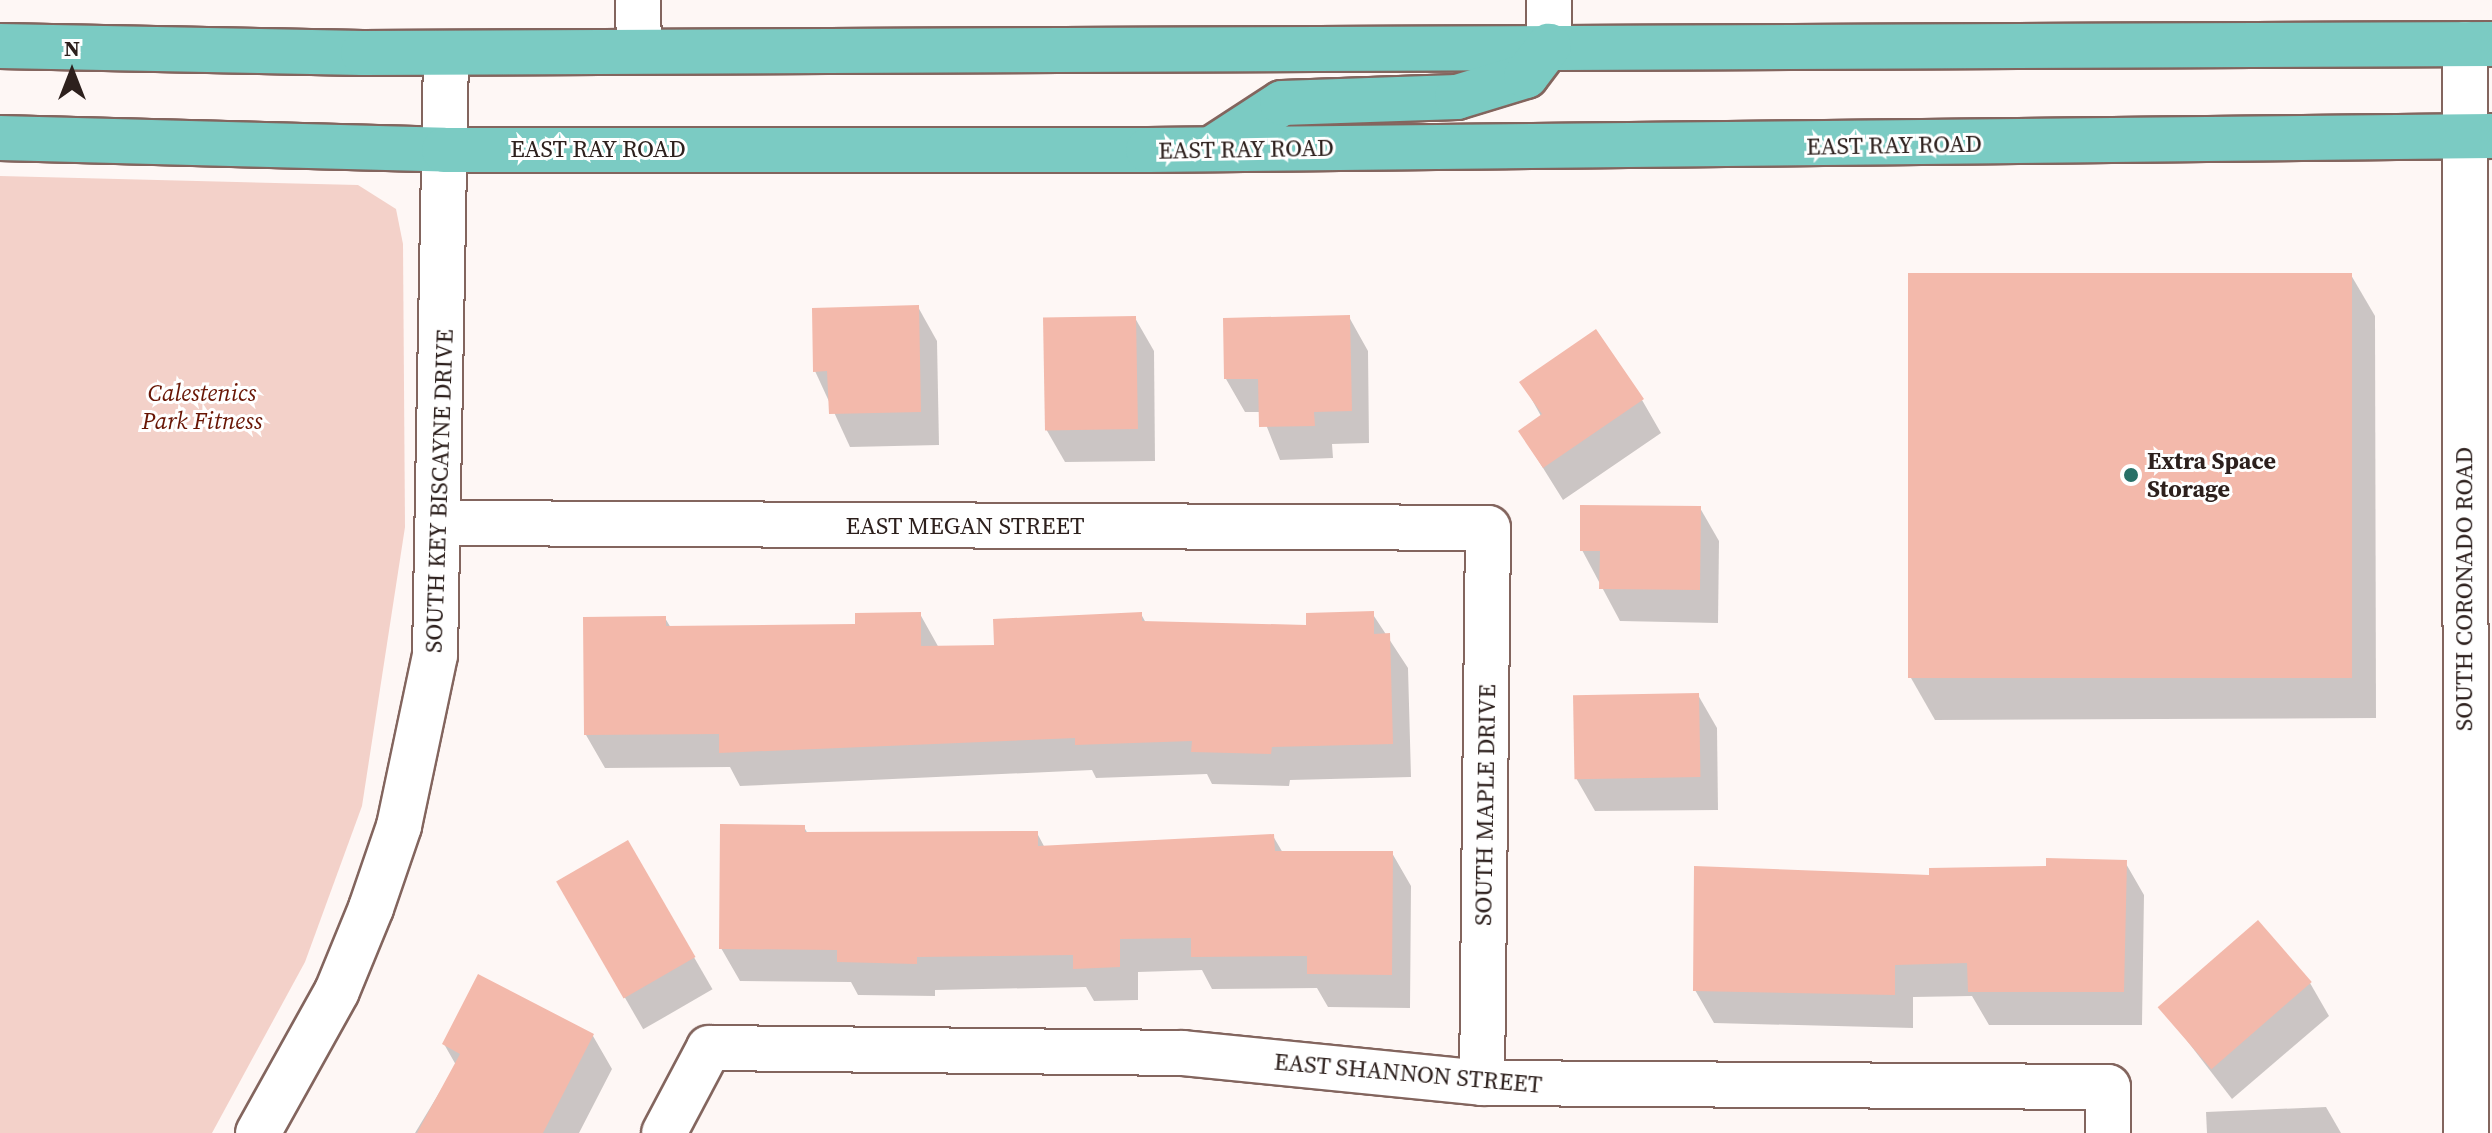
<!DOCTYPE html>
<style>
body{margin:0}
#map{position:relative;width:2492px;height:1133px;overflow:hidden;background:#fef7f5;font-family:"Source Serif 4",serif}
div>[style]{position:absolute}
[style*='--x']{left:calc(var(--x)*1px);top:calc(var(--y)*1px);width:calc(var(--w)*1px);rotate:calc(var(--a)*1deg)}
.green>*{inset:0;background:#f3d1c9}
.shadow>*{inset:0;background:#0003;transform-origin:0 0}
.building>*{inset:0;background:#f3b9ab;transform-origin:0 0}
.roads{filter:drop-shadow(2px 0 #83655e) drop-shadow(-2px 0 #83655e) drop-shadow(0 2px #83655e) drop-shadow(0 -2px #83655e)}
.street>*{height:44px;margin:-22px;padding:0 22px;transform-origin:22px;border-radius:22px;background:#fff}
.secondary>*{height:44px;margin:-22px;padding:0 22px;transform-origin:22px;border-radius:22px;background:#fff}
.primary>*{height:44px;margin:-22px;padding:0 22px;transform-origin:22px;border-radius:22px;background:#7bcbc3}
.dots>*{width:22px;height:22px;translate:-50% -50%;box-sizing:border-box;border:4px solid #fff;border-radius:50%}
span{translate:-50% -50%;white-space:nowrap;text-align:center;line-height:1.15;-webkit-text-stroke:6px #fff;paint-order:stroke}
.street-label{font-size:24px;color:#2d201d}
.park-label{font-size:24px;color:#681504;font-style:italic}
.poi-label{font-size:24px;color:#2d201d;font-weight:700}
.left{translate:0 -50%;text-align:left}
.north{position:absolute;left:32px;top:32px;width:80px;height:80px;-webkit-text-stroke:6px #fff;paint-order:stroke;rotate:0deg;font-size:22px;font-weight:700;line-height:32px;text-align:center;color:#2d201d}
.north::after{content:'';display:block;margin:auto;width:28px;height:36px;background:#2d201d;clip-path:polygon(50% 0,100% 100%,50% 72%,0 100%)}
</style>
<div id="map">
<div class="green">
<i style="clip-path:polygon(0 176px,358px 185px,396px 209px,403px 244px,405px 527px,362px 806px,305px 962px,212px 1133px,0 1133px)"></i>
</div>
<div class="shadow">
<i style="clip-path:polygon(2351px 275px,2375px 316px,2376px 718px,1935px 720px,1911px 678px)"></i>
<i style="clip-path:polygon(918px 307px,937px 341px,939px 445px,850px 447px,815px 371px)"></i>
<i style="clip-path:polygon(1349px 317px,1368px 351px,1369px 443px,1332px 444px,1333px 458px,1280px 460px,1261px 412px,1245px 412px,1226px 379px)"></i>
<i style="clip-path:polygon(1135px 318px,1154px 351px,1155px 461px,1065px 462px,1046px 429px)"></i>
<i style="clip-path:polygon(1522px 382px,1642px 400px,1661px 433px,1563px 500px,1520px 431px,1541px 416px)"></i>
<i style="clip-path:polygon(1700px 508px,1719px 541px,1718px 623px,1620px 621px,1582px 550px)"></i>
<i style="clip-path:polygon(1372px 613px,1408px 668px,1411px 777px,1290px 780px,1289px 786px,1212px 784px,1207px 774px,1096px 778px,1092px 770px,740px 786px,730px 767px,605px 768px,586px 735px,665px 618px,671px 628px,857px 626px,920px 614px,939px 648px,996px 647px,1141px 614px,1146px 623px,1308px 627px)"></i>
<i style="clip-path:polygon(1698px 695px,1717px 728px,1718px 810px,1595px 811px,1576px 778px)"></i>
<i style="clip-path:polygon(804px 827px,808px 834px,1037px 833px,1045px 848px,1273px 836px,1283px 853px,1392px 853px,1411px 886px,1410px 1008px,1328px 1007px,1317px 988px,1212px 989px,1202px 970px,1138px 972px,1138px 1000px,1094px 1001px,1086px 987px,935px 990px,935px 996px,858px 995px,851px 982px,740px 981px,721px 948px)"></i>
<i style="left:628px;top:843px;width:169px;height:80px;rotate:60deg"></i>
<i style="clip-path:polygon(2125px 862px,2144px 895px,2142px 1025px,1989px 1025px,1972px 996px,1913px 997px,1913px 1028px,1714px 1023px,1695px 990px,1931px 877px)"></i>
<i style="clip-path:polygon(2310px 983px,2329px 1016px,2232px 1099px,2161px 1007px)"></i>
<i style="clip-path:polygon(593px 1036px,612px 1069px,579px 1133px,415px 1133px,456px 1065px,444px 1044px)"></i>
<i style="clip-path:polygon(2326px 1107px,2341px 1133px,2207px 1133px,2206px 1112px)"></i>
</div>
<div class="building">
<i style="left:1908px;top:273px;width:444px;height:405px"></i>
<i style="clip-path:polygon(919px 305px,921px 412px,829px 414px,827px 371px,813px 372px,812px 308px)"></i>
<i style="clip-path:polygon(1350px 315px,1352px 411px,1314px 412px,1315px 426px,1259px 427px,1258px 379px,1224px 379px,1223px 318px)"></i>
<i style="left:1136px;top:316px;width:113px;height:93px;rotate:89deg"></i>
<i style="clip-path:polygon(1596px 329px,1644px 399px,1543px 468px,1518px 431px,1542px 414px,1519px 382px)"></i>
<i style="clip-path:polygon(1580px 505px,1701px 506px,1700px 590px,1599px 589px,1600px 551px,1580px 551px)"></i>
<i style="clip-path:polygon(1374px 611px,1374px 634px,1390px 633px,1393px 744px,1272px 747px,1271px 754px,1191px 752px,1192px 741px,1075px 745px,1075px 738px,719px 753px,719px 734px,584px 735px,583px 617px,666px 616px,666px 626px,855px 624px,855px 613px,921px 612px,921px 646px,994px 645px,993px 619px,1142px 612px,1142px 621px,1306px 625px,1306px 613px)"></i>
<i style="left:1699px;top:693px;width:84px;height:126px;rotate:89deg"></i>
<i style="clip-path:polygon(720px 824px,805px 825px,805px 832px,1038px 831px,1038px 846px,1274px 834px,1275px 851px,1393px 851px,1392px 975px,1307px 974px,1307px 956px,1191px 957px,1191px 938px,1120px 939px,1120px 967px,1073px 969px,1073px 955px,917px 957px,917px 964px,837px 962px,837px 950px,719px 949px)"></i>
<i style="left:628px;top:840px;width:135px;height:83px;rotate:60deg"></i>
<i style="clip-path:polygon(2046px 858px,2127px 860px,2124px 992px,1968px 992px,1967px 963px,1895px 965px,1895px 995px,1693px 991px,1694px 866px,1929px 875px,1929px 868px,2046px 866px)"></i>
<i style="left:2258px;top:920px;width:82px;height:133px;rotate:49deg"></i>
<i style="clip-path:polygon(478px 974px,594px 1034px,543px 1133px,417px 1133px,460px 1054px,442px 1044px)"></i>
</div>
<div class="roads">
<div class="street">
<i style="--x:638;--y:0;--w:51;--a:88.9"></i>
<i style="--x:2465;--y:44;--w:1089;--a:89.95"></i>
<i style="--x:1549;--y:46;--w:46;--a:-90"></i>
<i style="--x:443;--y:523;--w:1045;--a:0.27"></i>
<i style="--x:1488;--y:528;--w:555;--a:90.62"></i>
<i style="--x:664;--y:1133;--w:96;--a:-62.1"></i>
<i style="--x:709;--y:1048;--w:474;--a:0.6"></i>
<i style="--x:1183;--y:1053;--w:301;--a:5.7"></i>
<i style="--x:1482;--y:1083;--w:626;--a:0.37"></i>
<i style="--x:2108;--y:1087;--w:46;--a:90"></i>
</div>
<div class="secondary">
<i style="--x:258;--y:1133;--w:162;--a:-60.9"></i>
<i style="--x:337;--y:991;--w:90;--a:-67.7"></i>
<i style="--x:371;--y:908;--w:87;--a:-71.1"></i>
<i style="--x:399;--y:826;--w:175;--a:-78.1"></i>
<i style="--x:435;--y:655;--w:602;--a:-88.95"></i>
</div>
<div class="primary">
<i style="--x:0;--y:46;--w:363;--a:1.1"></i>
<i style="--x:363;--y:53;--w:2129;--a:-0.24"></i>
<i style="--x:0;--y:138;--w:444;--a:1.5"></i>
<i style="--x:444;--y:150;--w:704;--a:0"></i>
<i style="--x:1148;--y:150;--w:1344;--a:-0.6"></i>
<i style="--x:1213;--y:148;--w:82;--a:-33.1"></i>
<i style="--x:1282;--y:103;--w:175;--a:-2"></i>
<i style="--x:1457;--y:97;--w:72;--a:-16.9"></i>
<i style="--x:1526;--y:76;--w:38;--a:-53"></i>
</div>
</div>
<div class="dots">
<i style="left:2131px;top:475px;background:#287067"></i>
</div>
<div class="street-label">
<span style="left:1894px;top:145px;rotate:-1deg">EAST RAY ROAD</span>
<span style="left:598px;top:149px">EAST RAY ROAD</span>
<span style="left:1246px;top:149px;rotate:-1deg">EAST RAY ROAD</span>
<span style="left:439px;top:491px;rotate:-88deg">SOUTH KEY BISCAYNE DRIVE</span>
<span style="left:965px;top:526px">EAST MEGAN STREET</span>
<span style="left:2464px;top:589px;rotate:-90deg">SOUTH CORONADO ROAD</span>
<span style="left:1485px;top:805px;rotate:-89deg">SOUTH MAPLE DRIVE</span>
<span style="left:1408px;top:1073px;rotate:5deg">EAST SHANNON STREET</span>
</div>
<div class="park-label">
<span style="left:202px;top:407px">Calestenics<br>Park Fitness</span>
</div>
<div class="poi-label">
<span class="left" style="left:2147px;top:475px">Extra Space<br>Storage</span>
</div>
<div class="north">N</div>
</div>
